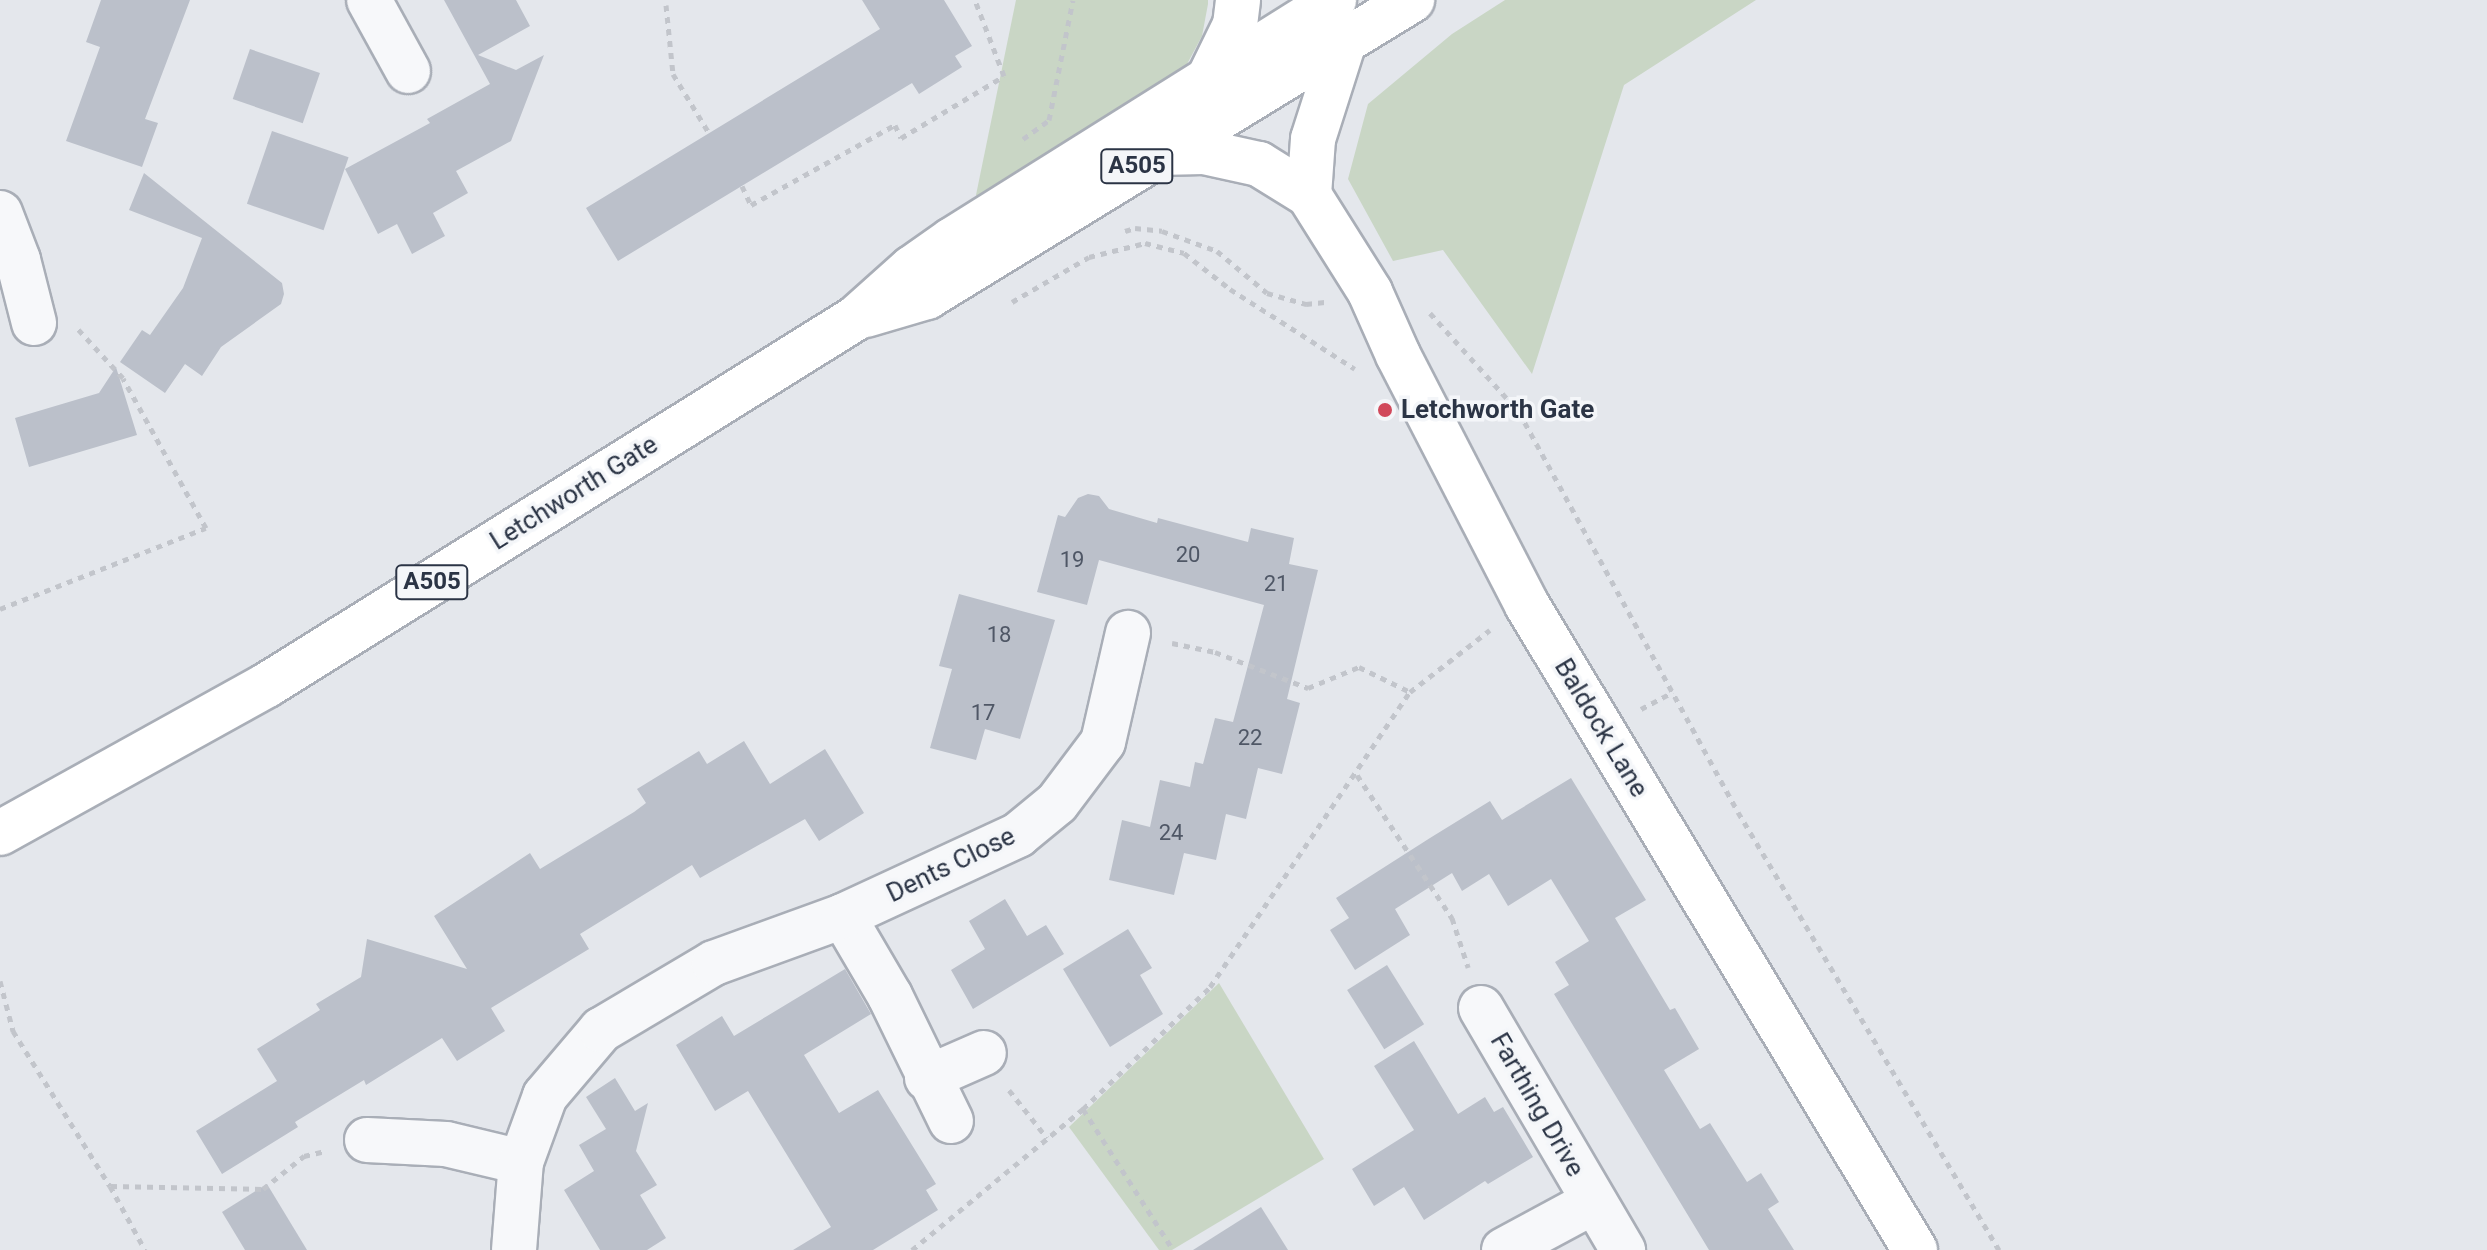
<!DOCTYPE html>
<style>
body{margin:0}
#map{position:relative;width:2487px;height:1250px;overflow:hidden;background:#e4e7ec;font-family:Roboto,sans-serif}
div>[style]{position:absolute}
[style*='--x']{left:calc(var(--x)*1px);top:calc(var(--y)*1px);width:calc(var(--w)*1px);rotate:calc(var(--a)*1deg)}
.green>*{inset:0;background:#c9d6c5}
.building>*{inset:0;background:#bbc0ca;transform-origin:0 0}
.path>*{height:5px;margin-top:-2.5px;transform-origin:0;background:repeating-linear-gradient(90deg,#c2c5cb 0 6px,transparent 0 12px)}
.roads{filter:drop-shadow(2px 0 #a9aeb7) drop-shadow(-2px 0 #a9aeb7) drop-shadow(0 2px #a9aeb7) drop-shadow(0 -2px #a9aeb7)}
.street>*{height:44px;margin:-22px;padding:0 22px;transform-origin:22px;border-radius:22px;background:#f7f8fa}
.secondary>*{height:44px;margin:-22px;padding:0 22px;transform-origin:22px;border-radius:22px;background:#fff}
.primary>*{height:44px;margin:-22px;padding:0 22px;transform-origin:22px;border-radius:22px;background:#fff}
.dots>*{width:22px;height:22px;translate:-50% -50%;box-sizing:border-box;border:4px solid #f4f6f9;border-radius:50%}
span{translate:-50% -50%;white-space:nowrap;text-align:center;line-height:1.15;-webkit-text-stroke:7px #f4f6f9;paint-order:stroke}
.number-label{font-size:22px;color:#4f5766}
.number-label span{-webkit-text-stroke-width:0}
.shield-label span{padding:2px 6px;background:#f4f6f9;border:2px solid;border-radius:6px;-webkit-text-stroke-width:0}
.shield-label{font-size:24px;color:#2b3445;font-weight:700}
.poi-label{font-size:26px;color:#2b3445;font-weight:700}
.left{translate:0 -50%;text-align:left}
.street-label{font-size:26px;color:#2b3445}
</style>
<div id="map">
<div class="green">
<i style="clip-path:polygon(1016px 0,1208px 0,1208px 4px,1202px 36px,1178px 81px,985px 207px,976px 195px)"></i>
<i style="clip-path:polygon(1505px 0,1756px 0,1624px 85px,1532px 374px,1443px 250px,1393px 261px,1348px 179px,1368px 104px,1452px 34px)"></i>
<i style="clip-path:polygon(1219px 983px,1324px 1159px,1172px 1250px,1159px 1250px,1069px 1127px)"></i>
</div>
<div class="building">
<i style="clip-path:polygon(101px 0,190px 0,145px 119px,158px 123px,142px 167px,66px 141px,100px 47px,86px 42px)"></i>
<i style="clip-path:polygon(444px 0,516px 0,530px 26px,478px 55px,516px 70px,544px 55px,511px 141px,456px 171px,468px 193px,433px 213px,445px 236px,412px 254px,397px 224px,378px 234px,345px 169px,430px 123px,427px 119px,490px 84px)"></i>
<i style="clip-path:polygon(862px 0,944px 0,972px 46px,955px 56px,962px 67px,919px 94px,912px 83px,618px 261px,586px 208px,880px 29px)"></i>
<i style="left:250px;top:49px;width:74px;height:53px;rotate:19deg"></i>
<i style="left:272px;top:131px;width:81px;height:77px;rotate:19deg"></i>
<i style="clip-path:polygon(144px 173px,282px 283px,284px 294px,281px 304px,221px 347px,202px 376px,185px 364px,165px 393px,120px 362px,142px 330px,150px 335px,183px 288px,202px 238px,129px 210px)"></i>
<i style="clip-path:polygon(116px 367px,137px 435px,29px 467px,15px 418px,99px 393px)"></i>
<i style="clip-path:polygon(1088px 494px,1099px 496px,1109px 509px,1157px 523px,1158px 518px,1248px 542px,1251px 528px,1294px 538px,1289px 564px,1318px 570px,1287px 699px,1300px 703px,1282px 774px,1258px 768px,1246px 819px,1226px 814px,1216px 860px,1184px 853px,1174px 895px,1109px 880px,1122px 820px,1150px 827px,1160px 780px,1190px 787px,1195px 762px,1203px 764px,1215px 718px,1233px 722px,1264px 605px,1099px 560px,1087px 605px,1037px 592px,1058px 515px,1065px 517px,1078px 498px)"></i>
<i style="clip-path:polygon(959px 594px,1055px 620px,1020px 739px,985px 729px,976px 760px,930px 748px,952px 669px,939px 666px)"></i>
<i style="clip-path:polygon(744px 741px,770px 784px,825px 749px,864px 813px,819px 841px,805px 819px,700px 878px,692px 865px,580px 934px,589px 949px,491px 1008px,505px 1031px,457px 1061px,442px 1038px,366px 1085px,364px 1080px,295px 1122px,298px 1127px,222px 1174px,196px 1131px,277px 1081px,257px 1049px,320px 1010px,316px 1004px,361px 977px,367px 939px,467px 969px,434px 916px,530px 853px,540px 869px,634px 812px,646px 803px,637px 789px,699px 751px,707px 764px)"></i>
<i style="clip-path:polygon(1571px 778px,1646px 900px,1615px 918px,1670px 1010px,1675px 1008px,1699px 1049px,1664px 1070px,1700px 1129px,1710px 1123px,1747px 1182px,1761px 1173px,1779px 1202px,1768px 1209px,1794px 1250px,1709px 1250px,1554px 994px,1569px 985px,1555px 962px,1589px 941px,1551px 879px,1508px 906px,1489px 874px,1462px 891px,1452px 873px,1395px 909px,1410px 935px,1355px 970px,1330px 930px,1349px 918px,1336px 898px,1430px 838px,1490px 801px,1502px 820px)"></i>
<i style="clip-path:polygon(1005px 899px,1027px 936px,1046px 925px,1064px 954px,973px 1009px,951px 970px,985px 949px,969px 921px)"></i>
<i style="clip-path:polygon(1128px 929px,1152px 968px,1140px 975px,1163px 1014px,1110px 1047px,1063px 969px)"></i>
<i style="left:1387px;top:965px;width:70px;height:47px;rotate:58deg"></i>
<i style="clip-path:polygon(845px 969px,871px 1014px,804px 1055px,839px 1113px,878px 1090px,936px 1184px,926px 1190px,938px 1210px,873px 1250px,793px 1250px,831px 1227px,748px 1091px,715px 1111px,676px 1045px,722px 1016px,734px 1036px)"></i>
<i style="clip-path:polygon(1414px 1041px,1458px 1114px,1485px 1097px,1494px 1112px,1503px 1107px,1533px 1157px,1488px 1184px,1485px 1181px,1424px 1220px,1404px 1187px,1374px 1206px,1352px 1169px,1414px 1130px,1374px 1066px)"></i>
<i style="clip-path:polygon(615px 1078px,635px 1111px,648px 1103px,636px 1151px,657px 1185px,640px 1195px,666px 1238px,647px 1250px,600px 1250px,564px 1190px,594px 1171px,579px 1145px,606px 1129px,586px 1097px)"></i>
<i style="clip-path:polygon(267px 1184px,307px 1250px,245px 1250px,222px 1212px)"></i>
<i style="clip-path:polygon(1261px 1207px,1288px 1250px,1193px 1250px)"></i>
</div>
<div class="path">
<i style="--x:666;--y:5;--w:69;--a:84.2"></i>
<i style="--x:673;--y:74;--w:69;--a:58.6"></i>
<i style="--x:1023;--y:139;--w:32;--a:-36"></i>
<i style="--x:1049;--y:120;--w:122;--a:-78.7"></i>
<i style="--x:742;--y:186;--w:21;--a:65"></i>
<i style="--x:751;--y:205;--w:165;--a:-29.1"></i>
<i style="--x:895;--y:125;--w:14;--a:65"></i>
<i style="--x:901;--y:138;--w:120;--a:-31"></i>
<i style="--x:1004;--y:76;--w:81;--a:-110.9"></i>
<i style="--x:1125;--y:231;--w:10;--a:-17"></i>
<i style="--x:1135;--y:228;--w:27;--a:6"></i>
<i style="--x:1162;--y:231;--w:59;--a:20"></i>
<i style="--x:1217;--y:251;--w:65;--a:40"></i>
<i style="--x:1267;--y:293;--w:41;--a:15.8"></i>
<i style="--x:1306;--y:304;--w:19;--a:-6"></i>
<i style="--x:1012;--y:302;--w:89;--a:-30.3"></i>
<i style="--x:1089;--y:257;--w:58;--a:-14"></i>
<i style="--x:1145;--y:243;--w:40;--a:14.4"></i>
<i style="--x:1184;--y:253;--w:58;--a:38"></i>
<i style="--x:1230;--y:289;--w:148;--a:32.6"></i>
<i style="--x:1430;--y:313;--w:133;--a:48"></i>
<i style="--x:1519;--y:412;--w:456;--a:61.3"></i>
<i style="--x:1738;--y:812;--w:510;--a:59.21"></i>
<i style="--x:0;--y:609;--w:221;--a:-21.5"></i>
<i style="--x:206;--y:528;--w:171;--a:-119"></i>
<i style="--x:123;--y:378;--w:67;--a:-132.6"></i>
<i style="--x:1172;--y:643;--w:44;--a:11.8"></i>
<i style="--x:1215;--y:652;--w:100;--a:21.2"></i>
<i style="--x:1308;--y:688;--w:55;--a:-22.4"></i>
<i style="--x:1359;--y:667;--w:57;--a:26.1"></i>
<i style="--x:1641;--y:709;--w:36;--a:-28"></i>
<i style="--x:1357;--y:775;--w:172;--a:56.4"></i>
<i style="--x:1452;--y:918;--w:52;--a:71.9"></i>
<i style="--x:0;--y:981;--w:52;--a:75.4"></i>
<i style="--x:13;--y:1031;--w:183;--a:58"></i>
<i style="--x:110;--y:1186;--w:73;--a:61.3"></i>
<i style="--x:1009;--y:1090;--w:61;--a:51.6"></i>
<i style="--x:1083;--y:1109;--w:167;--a:57.4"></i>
<i style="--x:111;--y:1186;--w:152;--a:1.1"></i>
<i style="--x:263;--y:1189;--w:53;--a:-38.8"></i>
<i style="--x:304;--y:1156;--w:22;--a:-13"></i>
<i style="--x:912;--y:1250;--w:222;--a:-39.5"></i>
<i style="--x:1083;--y:1109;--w:176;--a:-43.8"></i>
<i style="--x:1210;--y:987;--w:356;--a:-55.9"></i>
<i style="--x:1410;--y:692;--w:101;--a:-37.8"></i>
</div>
<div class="roads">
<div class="street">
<i style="--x:369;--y:0;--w:81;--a:61.2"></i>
<i style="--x:0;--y:213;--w:50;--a:69"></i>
<i style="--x:18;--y:260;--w:65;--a:75.7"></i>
<i style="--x:843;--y:916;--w:93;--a:59.6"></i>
<i style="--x:890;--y:996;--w:139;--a:64"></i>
<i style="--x:1481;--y:1008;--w:281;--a:59.6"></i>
<i style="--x:927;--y:1078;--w:62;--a:-23.7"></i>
<i style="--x:367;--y:1140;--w:79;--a:2.9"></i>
<i style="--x:446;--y:1144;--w:77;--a:13.5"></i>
<i style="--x:514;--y:1250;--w:88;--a:-85.5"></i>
<i style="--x:521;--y:1162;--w:70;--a:-70"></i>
<i style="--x:545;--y:1096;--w:87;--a:-49.7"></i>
<i style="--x:601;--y:1030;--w:131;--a:-30.7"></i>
<i style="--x:714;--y:963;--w:137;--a:-20"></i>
<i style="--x:843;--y:916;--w:193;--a:-24.8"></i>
<i style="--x:1018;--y:835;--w:50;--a:-39.4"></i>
<i style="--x:1057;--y:803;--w:76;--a:-53"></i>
<i style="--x:1103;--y:742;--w:112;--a:-77.1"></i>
<i style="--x:1504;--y:1250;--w:101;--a:-28.3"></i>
</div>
<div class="secondary">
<i style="--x:1209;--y:78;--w:59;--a:-63.9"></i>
<i style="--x:1235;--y:25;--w:25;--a:-83"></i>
<i style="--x:1158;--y:153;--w:46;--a:-1.2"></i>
<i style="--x:1204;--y:152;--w:56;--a:12.3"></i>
<i style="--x:1259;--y:164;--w:59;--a:31.8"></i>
<i style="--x:1309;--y:195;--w:115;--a:57.8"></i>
<i style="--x:1370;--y:292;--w:69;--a:66"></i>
<i style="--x:1398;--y:355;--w:281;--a:62.7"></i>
<i style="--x:1527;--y:605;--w:753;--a:58.97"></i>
<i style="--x:1309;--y:195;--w:56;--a:-85.9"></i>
<i style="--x:1313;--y:139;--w:102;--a:-72.3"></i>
</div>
<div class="primary">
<i style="--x:866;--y:315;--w:64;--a:-16.4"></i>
<i style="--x:927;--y:297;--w:569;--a:-31.48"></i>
<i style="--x:0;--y:833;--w:305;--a:-29"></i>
<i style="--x:267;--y:685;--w:694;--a:-31.93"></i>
<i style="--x:856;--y:318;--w:75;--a:-41.8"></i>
<i style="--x:912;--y:268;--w:49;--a:-35"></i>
<i style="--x:952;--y:240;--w:451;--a:-32.1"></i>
</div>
</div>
<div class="dots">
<i style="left:1385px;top:410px;background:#d1495b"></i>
</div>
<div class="number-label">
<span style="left:1188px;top:555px">20</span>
<span style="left:1072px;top:560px">19</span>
<span style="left:1276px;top:584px">21</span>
<span style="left:999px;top:635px">18</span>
<span style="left:983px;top:713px">17</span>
<span style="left:1250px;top:738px">22</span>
<span style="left:1171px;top:833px">24</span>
</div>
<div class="shield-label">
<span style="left:1137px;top:166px">A505</span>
<span style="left:432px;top:582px">A505</span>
</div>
<div class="poi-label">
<span class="left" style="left:1401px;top:410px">Letchworth Gate</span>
</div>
<div class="street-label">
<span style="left:574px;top:493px;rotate:-32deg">Letchworth Gate</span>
<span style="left:1601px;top:728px;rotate:59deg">Baldock Lane</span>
<span style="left:951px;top:865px;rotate:-26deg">Dents Close</span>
<span style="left:1537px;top:1105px;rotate:60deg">Farthing Drive</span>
</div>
</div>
